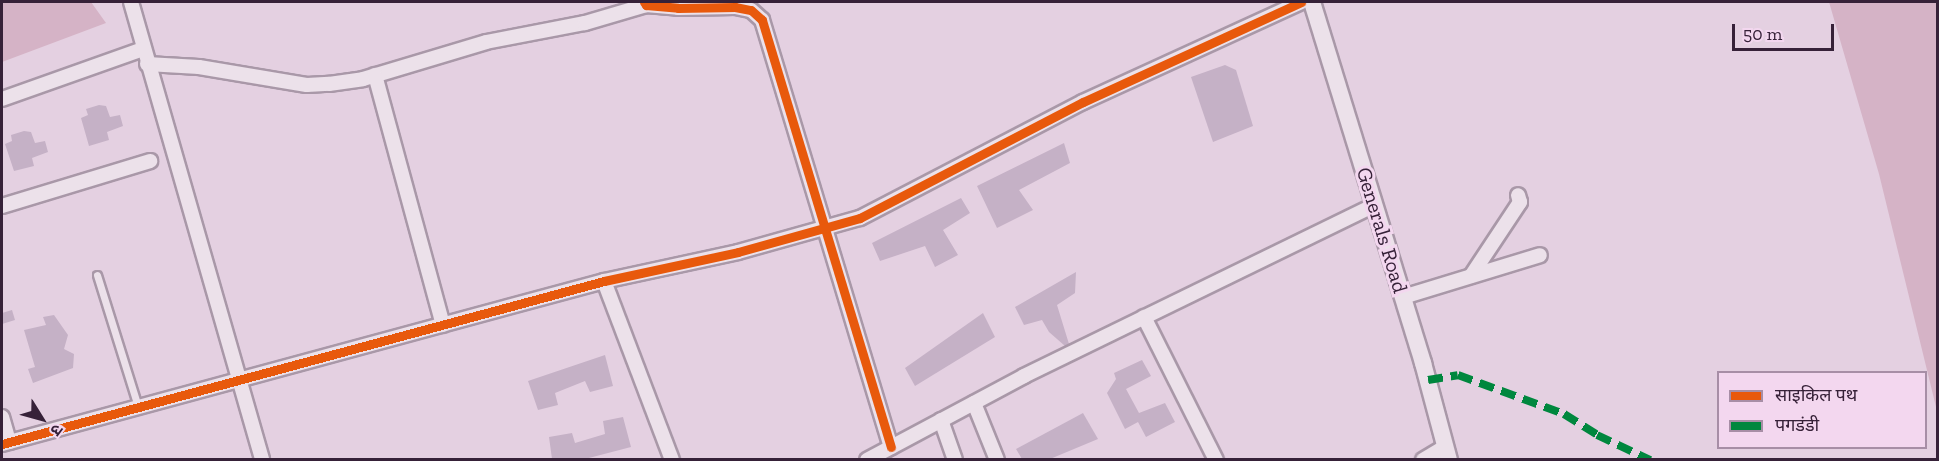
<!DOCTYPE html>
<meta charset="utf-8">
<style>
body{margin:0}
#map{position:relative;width:1939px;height:461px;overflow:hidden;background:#e4d0e1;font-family:"Zilla Slab","Noto Sans Devanagari",serif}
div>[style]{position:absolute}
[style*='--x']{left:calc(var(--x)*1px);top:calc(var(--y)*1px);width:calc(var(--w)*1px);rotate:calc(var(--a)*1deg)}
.green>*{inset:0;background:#d5b3c6}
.building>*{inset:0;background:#c5b1c6}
.roads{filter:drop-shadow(2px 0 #a998a8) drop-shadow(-2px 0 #a998a8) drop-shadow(0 2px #a998a8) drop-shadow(0 -2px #a998a8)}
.service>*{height:7px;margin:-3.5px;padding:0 3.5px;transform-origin:3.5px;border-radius:3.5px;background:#ece1ea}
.minor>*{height:14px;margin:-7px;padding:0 7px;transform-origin:7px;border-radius:7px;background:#ece1ea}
.tertiary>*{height:16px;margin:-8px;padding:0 8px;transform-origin:8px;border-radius:8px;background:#ece1ea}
.quiet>*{height:8px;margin-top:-4px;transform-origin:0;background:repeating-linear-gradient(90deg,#00873e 0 15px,transparent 0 23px)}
.cycleway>*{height:9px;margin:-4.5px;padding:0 4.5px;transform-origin:4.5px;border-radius:4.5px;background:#e8590c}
span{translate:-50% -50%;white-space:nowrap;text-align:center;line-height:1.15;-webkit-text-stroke:6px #f3d7ef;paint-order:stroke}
.street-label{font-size:21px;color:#362138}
.frame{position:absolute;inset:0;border:3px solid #362138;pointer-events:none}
.legend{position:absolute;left:1717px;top:371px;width:210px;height:78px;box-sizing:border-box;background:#f3d7ef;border:2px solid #a78ea6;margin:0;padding:8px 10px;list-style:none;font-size:18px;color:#362138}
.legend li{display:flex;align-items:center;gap:12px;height:30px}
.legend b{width:30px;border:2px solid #a78ea6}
.north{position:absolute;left:12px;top:389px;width:60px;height:60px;-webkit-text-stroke:4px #f3d7ef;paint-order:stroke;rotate:127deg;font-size:16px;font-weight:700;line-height:24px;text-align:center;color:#362138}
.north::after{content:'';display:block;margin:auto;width:21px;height:27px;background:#362138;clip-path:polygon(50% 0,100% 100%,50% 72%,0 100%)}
.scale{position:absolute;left:1732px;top:24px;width:102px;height:27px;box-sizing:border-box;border:3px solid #362138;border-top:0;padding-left:8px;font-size:18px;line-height:21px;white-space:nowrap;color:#362138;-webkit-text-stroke:4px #f3d7ef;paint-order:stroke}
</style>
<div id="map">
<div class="green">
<i style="clip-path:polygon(2px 2px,91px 2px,106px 23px,2px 62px)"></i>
<i style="clip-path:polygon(1829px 2px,1937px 2px,1937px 411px,1879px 174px)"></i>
</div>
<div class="building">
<i style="clip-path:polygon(1225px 65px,1236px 70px,1253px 126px,1213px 142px,1191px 77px)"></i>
<i style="clip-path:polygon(99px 105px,106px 106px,110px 117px,120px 115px,123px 126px,107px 132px,109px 140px,89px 146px,81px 118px,88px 115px,86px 109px)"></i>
<i style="clip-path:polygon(24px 131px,31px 132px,35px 143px,45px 141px,48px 152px,32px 158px,34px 166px,14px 171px,5px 144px,12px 141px,11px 135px)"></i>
<i style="clip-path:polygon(1064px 143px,1070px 163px,1019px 190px,1033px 210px,997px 228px,977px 186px)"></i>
<i style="clip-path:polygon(961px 198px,970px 213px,943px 230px,958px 255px,935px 267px,925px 246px,880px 261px,872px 243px)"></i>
<i style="clip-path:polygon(1076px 272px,1075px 293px,1057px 305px,1069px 344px,1065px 346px,1049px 332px,1042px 320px,1024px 325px,1015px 307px)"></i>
<i style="clip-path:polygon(12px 310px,15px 320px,2px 324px,2px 313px)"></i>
<i style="clip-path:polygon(983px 313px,995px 337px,915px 386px,905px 368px)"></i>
<i style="clip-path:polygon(54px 315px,68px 335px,64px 349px,74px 354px,73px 368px,33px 383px,28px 369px,35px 367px,24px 330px,46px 325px,43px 317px)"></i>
<i style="clip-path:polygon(605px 355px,613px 386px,590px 392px,585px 381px,555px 393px,558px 405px,538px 410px,528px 381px)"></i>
<i style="clip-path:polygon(1142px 360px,1151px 376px,1126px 389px,1139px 413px,1165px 403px,1175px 422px,1146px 437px,1138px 422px,1125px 429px,1107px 393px,1116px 379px,1114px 373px)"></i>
<i style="clip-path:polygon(1083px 413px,1098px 439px,1050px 459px,1022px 459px,1016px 449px)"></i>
<i style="clip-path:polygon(623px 417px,631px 447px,585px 459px,552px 459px,549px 437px,572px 433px,575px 443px,605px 434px,603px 421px)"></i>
</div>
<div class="roads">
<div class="service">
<i style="--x:97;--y:275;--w:138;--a:72.7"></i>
</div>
<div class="minor">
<i style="--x:131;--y:2;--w:476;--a:74"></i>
<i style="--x:644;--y:2;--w:4;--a:56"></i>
<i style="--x:646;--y:5;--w:32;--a:5"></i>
<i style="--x:678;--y:8;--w:57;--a:-1"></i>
<i style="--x:735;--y:7;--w:16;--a:11"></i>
<i style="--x:751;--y:10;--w:15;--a:42"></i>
<i style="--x:762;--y:20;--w:446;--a:73.2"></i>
<i style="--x:147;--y:64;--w:52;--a:3.3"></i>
<i style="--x:199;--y:67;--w:109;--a:9.5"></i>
<i style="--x:307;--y:85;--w:22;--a:-3"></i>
<i style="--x:329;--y:84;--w:34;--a:-8"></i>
<i style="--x:363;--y:79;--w:128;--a:-16.7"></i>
<i style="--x:486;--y:42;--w:101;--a:-10.9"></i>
<i style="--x:585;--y:23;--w:64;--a:-16.4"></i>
<i style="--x:375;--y:75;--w:259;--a:74.8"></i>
<i style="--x:2;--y:99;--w:150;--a:-19.5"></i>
<i style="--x:2;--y:206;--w:155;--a:-16.9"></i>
<i style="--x:1471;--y:276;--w:89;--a:-56.5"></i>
<i style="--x:1520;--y:202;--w:7;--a:-106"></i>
<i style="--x:604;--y:281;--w:191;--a:69.2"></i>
<i style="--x:1403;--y:297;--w:143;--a:-17"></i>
<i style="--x:1144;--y:317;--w:160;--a:63.3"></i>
<i style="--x:974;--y:403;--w:61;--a:68"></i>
<i style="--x:2;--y:417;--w:26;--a:74"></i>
<i style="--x:941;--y:420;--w:42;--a:70.7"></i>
<i style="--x:2;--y:444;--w:624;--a:-15.15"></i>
<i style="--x:604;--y:281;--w:137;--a:-12.2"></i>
<i style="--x:738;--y:252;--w:127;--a:-15.6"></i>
<i style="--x:860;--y:218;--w:251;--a:-27.5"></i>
<i style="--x:1083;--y:102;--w:240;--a:-24.6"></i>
<i style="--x:867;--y:460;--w:178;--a:-28.1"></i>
<i style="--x:1024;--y:376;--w:390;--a:-26"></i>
<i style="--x:1423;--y:460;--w:26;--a:-31"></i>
</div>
<div class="tertiary">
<i style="--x:1312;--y:2;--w:378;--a:72.9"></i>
<i style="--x:1423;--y:363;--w:100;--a:75"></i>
</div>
</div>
<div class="quiet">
<i style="--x:1428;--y:380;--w:30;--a:-9"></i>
<i style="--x:1458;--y:375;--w:113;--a:20.2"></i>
<i style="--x:1564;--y:414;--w:39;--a:32"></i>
<i style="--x:1597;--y:435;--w:59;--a:25.3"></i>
</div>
<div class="cycleway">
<i style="--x:644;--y:2;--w:4;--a:56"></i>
<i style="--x:646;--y:5;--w:32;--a:5"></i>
<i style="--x:678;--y:8;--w:57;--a:-1"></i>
<i style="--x:735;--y:7;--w:16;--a:11"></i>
<i style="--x:751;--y:10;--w:15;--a:42"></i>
<i style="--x:762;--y:20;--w:446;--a:73.2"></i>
<i style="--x:2;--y:444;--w:624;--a:-15.15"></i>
<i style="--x:604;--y:281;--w:137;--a:-12.2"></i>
<i style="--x:738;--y:252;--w:127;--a:-15.6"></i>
<i style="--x:860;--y:218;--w:251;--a:-27.5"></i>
<i style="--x:1083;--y:102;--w:240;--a:-24.6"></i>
</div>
<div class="street-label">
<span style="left:1382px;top:230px;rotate:73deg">Generals Road</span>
</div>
<div class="frame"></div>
<ul class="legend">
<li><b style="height:8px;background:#e8590c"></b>साइकिल पथ</li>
<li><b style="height:8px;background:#00873e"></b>पगडंडी</li>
</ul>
<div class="north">उ</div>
<div class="scale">50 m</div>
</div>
